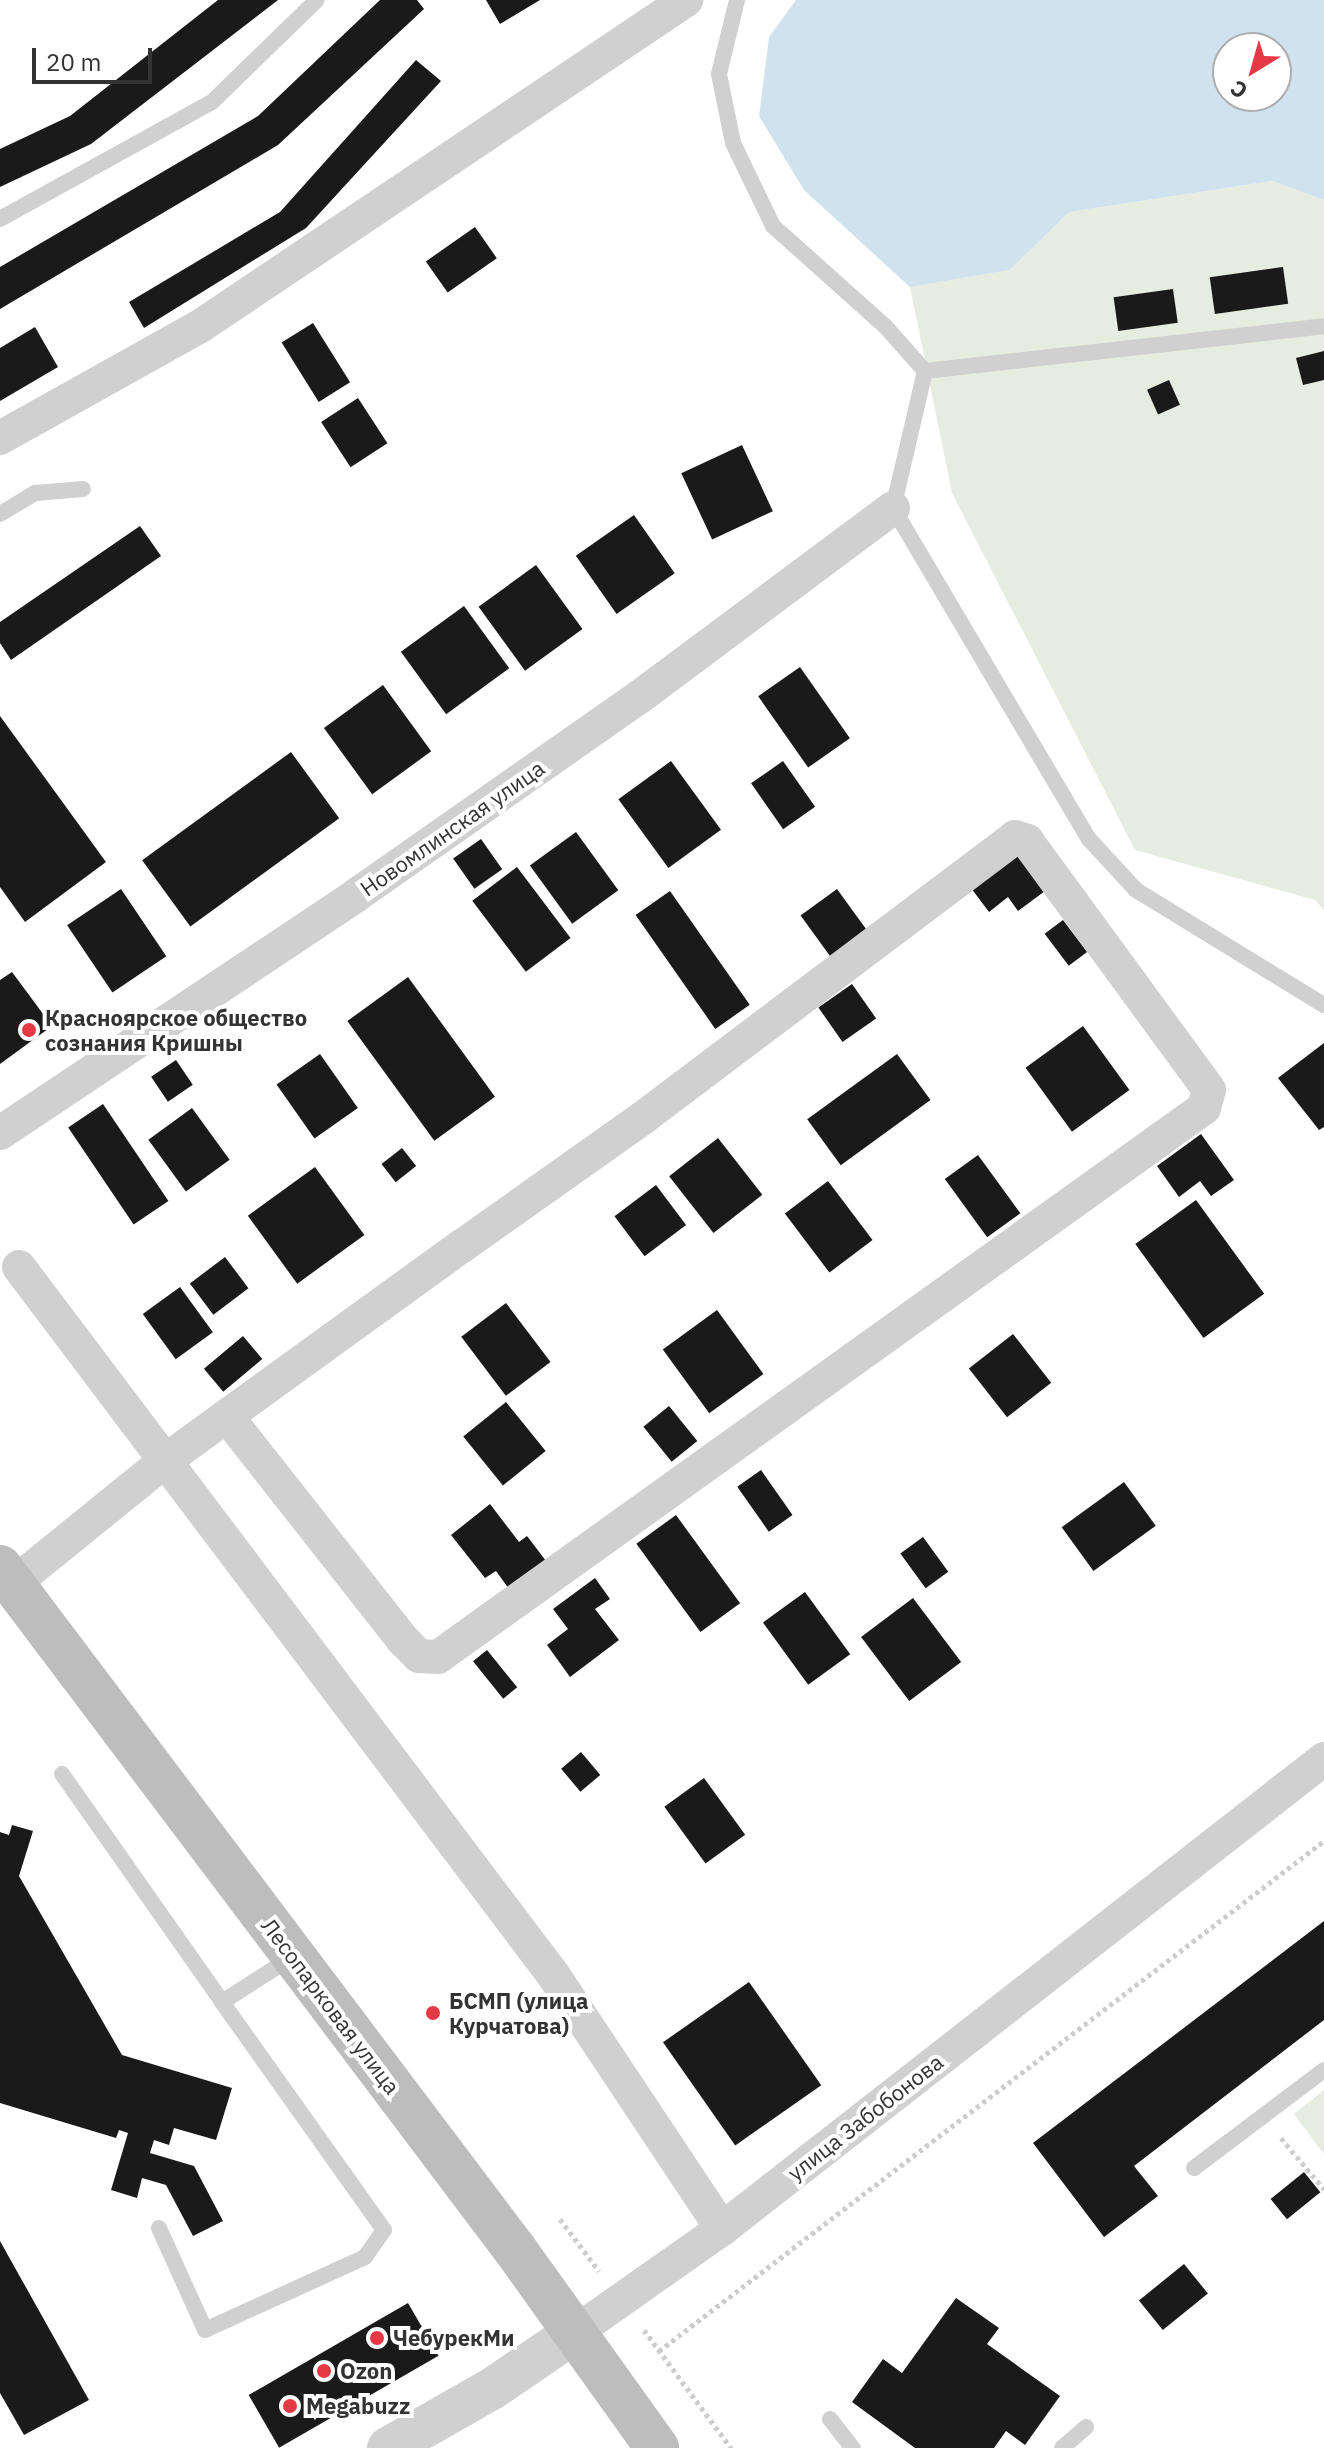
<!DOCTYPE html>
<meta charset="utf-8">
<style>
body{margin:0}
#map{position:relative;width:1324px;height:2448px;overflow:hidden;background:#fff;font-family:"IBM Plex Sans",sans-serif}
div>[style]{position:absolute}
[style*='--x']{left:calc(var(--x)*1px);top:calc(var(--y)*1px);width:calc(var(--w)*1px);rotate:calc(var(--a)*1deg)}
.green>*{inset:0;background:#e6ecdf}
.water>*{inset:0;background:#cfe2ee}
.building>*{inset:0;background:#1a1a1a;transform-origin:0 0}
.path>*{height:5px;margin-top:-2.5px;transform-origin:0;background:repeating-linear-gradient(90deg,#cdcdcd 0 4px,transparent 0 8px)}
.service>*{height:16px;margin:-8px;padding:0 8px;transform-origin:8px;border-radius:8px;background:#d0d0d0}
.minor>*{height:34px;margin:-17px;padding:0 17px;transform-origin:17px;border-radius:17px;background:#d0d0d0}
.tertiary>*{height:42px;margin:-21px;padding:0 21px;transform-origin:21px;border-radius:21px;background:#d0d0d0}
.secondary>*{height:44px;margin:-22px;padding:0 22px;transform-origin:22px;border-radius:22px;background:#bdbdbd}
.dots>*{width:22px;height:22px;translate:-50% -50%;box-sizing:border-box;border:4px solid #fff;border-radius:50%}
span{translate:-50% -50%;white-space:nowrap;text-align:center;line-height:1.15;-webkit-text-stroke:8px #fff;paint-order:stroke}
.street-label{font-size:22px;color:#333}
.poi-label{font-size:22px;color:#333;font-weight:700}
.left{translate:0 -50%;text-align:left}
.north{position:absolute;left:1212px;top:32px;width:80px;height:80px;box-sizing:border-box;background:#fff;border:2px solid #adadad;border-radius:50%;rotate:217deg;font-size:22px;font-weight:700;line-height:32px;text-align:center;color:#333}
.north::after{content:'';display:block;margin:auto;width:28px;height:36px;background:#e63946;clip-path:polygon(50% 0,100% 100%,50% 72%,0 100%)}
.scale{position:absolute;left:32px;top:48px;width:120px;height:36px;box-sizing:border-box;border:4px solid #333;border-top:0;padding-left:10px;font-size:24px;line-height:28px;white-space:nowrap;color:#333;-webkit-text-stroke:6px #fff;paint-order:stroke}
</style>
<div id="map">
<div class="green">
<i style="clip-path:polygon(1272px 181px,1324px 200px,1324px 910px,1315px 900px,1135px 850px,952px 493px,910px 287px,1010px 270px,1069px 212px)"></i>
<i style="clip-path:polygon(1324px 2090px,1324px 2154px,1294px 2114px)"></i>
</div>
<div class="water">
<i style="clip-path:polygon(evenodd,796px 0,1324px 0,1324px 200px,1272px 181px,1069px 212px,1010px 270px,910px 287px,804px 190px,759px 116px,769px 37px,796px 0,1228px 48px,1276px 48px,1276px 96px,1228px 96px,1228px 48px)"></i>
</div>
<div class="building">
<i style="clip-path:polygon(218px 0,278px 0,91px 144px,0 187px,0 149px,70px 116px)"></i>
<i style="clip-path:polygon(380px 0,417px 0,424px 9px,278px 145px,0 309px,0 267px,258px 116px)"></i>
<i style="clip-path:polygon(486px 0,540px 0,500px 24px)"></i>
<i style="clip-path:polygon(416px 60px,441px 81px,306px 228px,144px 328px,129px 302px,280px 212px)"></i>
<i style="left:475px;top:227px;width:38px;height:60px;rotate:55deg"></i>
<i style="left:1283px;top:267px;width:37px;height:74px;rotate:82deg"></i>
<i style="left:1173px;top:289px;width:34px;height:60px;rotate:82deg"></i>
<i style="left:313px;top:323px;width:70px;height:37px;rotate:58deg"></i>
<i style="clip-path:polygon(35px 327px,58px 367px,0 401px,0 348px)"></i>
<i style="clip-path:polygon(1324px 351px,1324px 380px,1303px 385px,1296px 358px)"></i>
<i style="left:1169px;top:380px;width:27px;height:24px;rotate:66deg"></i>
<i style="left:358px;top:398px;width:54px;height:44px;rotate:57deg"></i>
<i style="left:742px;top:445px;width:73px;height:67px;rotate:65deg"></i>
<i style="left:634px;top:515px;width:71px;height:71px;rotate:55deg"></i>
<i style="clip-path:polygon(140px 526px,161px 556px,11px 660px,0 643px,0 622px)"></i>
<i style="left:536px;top:565px;width:79px;height:71px;rotate:54deg"></i>
<i style="left:464px;top:606px;width:77px;height:78px;rotate:54deg"></i>
<i style="left:800px;top:667px;width:87px;height:51px;rotate:55deg"></i>
<i style="left:383px;top:685px;width:82px;height:73px;rotate:54deg"></i>
<i style="clip-path:polygon(0 716px,106px 862px,25px 922px,0 887px)"></i>
<i style="left:291px;top:752px;width:82px;height:184px;rotate:54deg"></i>
<i style="left:671px;top:761px;width:85px;height:65px;rotate:54deg"></i>
<i style="left:783px;top:761px;width:56px;height:39px;rotate:55deg"></i>
<i style="left:576px;top:832px;width:72px;height:57px;rotate:54deg"></i>
<i style="left:481px;top:839px;width:37px;height:34px;rotate:55deg"></i>
<i style="clip-path:polygon(1017px 854px,1045px 891px,1018px 911px,1008px 897px,989px 912px,971px 888px)"></i>
<i style="left:517px;top:867px;width:89px;height:56px;rotate:53deg"></i>
<i style="left:121px;top:889px;width:81px;height:65px;rotate:56deg"></i>
<i style="left:837px;top:889px;width:54px;height:45px;rotate:54deg"></i>
<i style="left:670px;top:891px;width:139px;height:42px;rotate:55deg"></i>
<i style="left:1063px;top:920px;width:40px;height:23px;rotate:53deg"></i>
<i style="clip-path:polygon(12px 972px,52px 1026px,0 1064px,0 980px)"></i>
<i style="left:408px;top:977px;width:148px;height:75px;rotate:54deg"></i>
<i style="left:852px;top:984px;width:42px;height:41px;rotate:55deg"></i>
<i style="left:1083px;top:1026px;width:79px;height:71px;rotate:54deg"></i>
<i style="clip-path:polygon(1324px 1043px,1324px 1127px,1319px 1130px,1278px 1078px)"></i>
<i style="left:320px;top:1054px;width:66px;height:53px;rotate:55deg"></i>
<i style="left:897px;top:1054px;width:57px;height:111px;rotate:54deg"></i>
<i style="left:176px;top:1060px;width:30px;height:30px;rotate:56deg"></i>
<i style="left:103px;top:1104px;width:117px;height:42px;rotate:56deg"></i>
<i style="left:192px;top:1108px;width:64px;height:54px;rotate:54deg"></i>
<i style="clip-path:polygon(1201px 1134px,1234px 1180px,1211px 1196px,1200px 1181px,1179px 1197px,1157px 1166px)"></i>
<i style="left:718px;top:1138px;width:72px;height:62px;rotate:52deg"></i>
<i style="left:402px;top:1148px;width:23px;height:26px;rotate:52deg"></i>
<i style="left:978px;top:1155px;width:72px;height:41px;rotate:54deg"></i>
<i style="left:315px;top:1167px;width:84px;height:83px;rotate:54deg"></i>
<i style="left:828px;top:1181px;width:74px;height:54px;rotate:53deg"></i>
<i style="left:656px;top:1185px;width:50px;height:52px;rotate:53deg"></i>
<i style="left:1196px;top:1200px;width:116px;height:75px;rotate:54deg"></i>
<i style="left:225px;top:1257px;width:39px;height:44px;rotate:53deg"></i>
<i style="left:180px;top:1287px;width:56px;height:46px;rotate:54deg"></i>
<i style="left:506px;top:1303px;width:74px;height:56px;rotate:53deg"></i>
<i style="left:717px;top:1310px;width:79px;height:67px;rotate:54deg"></i>
<i style="left:1013px;top:1334px;width:62px;height:56px;rotate:52deg"></i>
<i style="left:243px;top:1336px;width:30px;height:51px;rotate:50deg"></i>
<i style="left:506px;top:1402px;width:63px;height:55px;rotate:51deg"></i>
<i style="left:669px;top:1406px;width:45px;height:33px;rotate:51deg"></i>
<i style="left:761px;top:1470px;width:55px;height:29px;rotate:55deg"></i>
<i style="left:1124px;top:1482px;width:54px;height:77px;rotate:54deg"></i>
<i style="clip-path:polygon(490px 1504px,519px 1542px,527px 1536px,546px 1561px,509px 1589px,496px 1571px,485px 1578px,451px 1535px)"></i>
<i style="left:676px;top:1515px;width:109px;height:49px;rotate:54deg"></i>
<i style="left:923px;top:1537px;width:43px;height:28px;rotate:54deg"></i>
<i style="clip-path:polygon(595px 1578px,610px 1599px,595px 1609px,619px 1640px,570px 1677px,547px 1645px,568px 1629px,553px 1609px)"></i>
<i style="left:805px;top:1592px;width:77px;height:52px;rotate:54deg"></i>
<i style="left:913px;top:1598px;width:80px;height:65px;rotate:53deg"></i>
<i style="left:487px;top:1650px;width:48px;height:18px;rotate:51deg"></i>
<i style="left:581px;top:1752px;width:30px;height:26px;rotate:50deg"></i>
<i style="left:704px;top:1778px;width:70px;height:49px;rotate:54deg"></i>
<i style="clip-path:polygon(12px 1825px,33px 1831px,19px 1876px,122px 2055px,232px 2088px,216px 2140px,174px 2128px,169px 2145px,154px 2140px,150px 2153px,194px 2166px,223px 2221px,193px 2236px,166px 2185px,142px 2178px,137px 2198px,111px 2190px,128px 2133px,119px 2130px,116px 2138px,0 2103px,0 1832px,9px 1835px)"></i>
<i style="clip-path:polygon(1324px 1921px,1324px 2020px,1134px 2166px,1158px 2196px,1104px 2237px,1033px 2143px)"></i>
<i style="left:749px;top:1982px;width:126px;height:105px;rotate:55deg"></i>
<i style="left:1304px;top:2172px;width:26px;height:43px;rotate:51deg"></i>
<i style="clip-path:polygon(0 2241px,89px 2400px,24px 2435px,0 2393px)"></i>
<i style="left:1184px;top:2264px;width:38px;height:58px;rotate:51deg"></i>
<i style="clip-path:polygon(956px 2298px,999px 2328px,987px 2344px,1060px 2396px,1025px 2445px,1006px 2431px,994px 2448px,915px 2448px,852px 2402px,883px 2359px,902px 2373px)"></i>
<i style="left:408px;top:2303px;width:61px;height:184px;rotate:60deg"></i>
</div>
<div class="path">
<i style="--x:1281;--y:2138;--w:67;--a:49.9"></i>
<i style="--x:560;--y:2219;--w:65;--a:53.1"></i>
<i style="--x:644;--y:2330;--w:147;--a:53.6"></i>
<i style="--x:659;--y:2351;--w:838;--a:-37.49"></i>
</div>
<div class="service">
<i style="--x:737;--y:0;--w:76;--a:103.7"></i>
<i style="--x:719;--y:74;--w:70;--a:78.5"></i>
<i style="--x:733;--y:143;--w:92;--a:64.3"></i>
<i style="--x:773;--y:226;--w:150;--a:41.8"></i>
<i style="--x:885;--y:326;--w:60;--a:48.4"></i>
<i style="--x:925;--y:371;--w:141;--a:103.1"></i>
<i style="--x:893;--y:508;--w:385;--a:59.4"></i>
<i style="--x:1089;--y:839;--w:69;--a:47.3"></i>
<i style="--x:1136;--y:890;--w:220;--a:31.5"></i>
<i style="--x:0;--y:219;--w:242;--a:-28.9"></i>
<i style="--x:212;--y:102;--w:146;--a:-44.2"></i>
<i style="--x:925;--y:371;--w:402;--a:-6.4"></i>
<i style="--x:0;--y:514;--w:41;--a:-31"></i>
<i style="--x:35;--y:493;--w:48;--a:-4.8"></i>
<i style="--x:62;--y:1774;--w:279;--a:54.9"></i>
<i style="--x:1194;--y:2168;--w:163;--a:-37"></i>
<i style="--x:159;--y:2228;--w:112;--a:65.7"></i>
<i style="--x:205;--y:2330;--w:176;--a:-24.5"></i>
<i style="--x:365;--y:2257;--w:33;--a:-55"></i>
<i style="--x:384;--y:2230;--w:280;--a:-125.4"></i>
<i style="--x:222;--y:2002;--w:83;--a:-32.7"></i>
<i style="--x:830;--y:2419;--w:37;--a:52"></i>
<i style="--x:1062;--y:2448;--w:32;--a:-41"></i>
</div>
<div class="minor">
<i style="--x:0;--y:438;--w:228;--a:-29.2"></i>
<i style="--x:199;--y:327;--w:587;--a:-33.88"></i>
<i style="--x:0;--y:1133;--w:427;--a:-33.7"></i>
<i style="--x:355;--y:896;--w:345;--a:-35"></i>
<i style="--x:638;--y:698;--w:318;--a:-36.7"></i>
<i style="--x:19;--y:1267;--w:888;--a:52.96"></i>
<i style="--x:554;--y:1976;--w:304;--a:56.4"></i>
<i style="--x:13;--y:1584;--w:197;--a:-39"></i>
<i style="--x:166;--y:1460;--w:365;--a:-35.9"></i>
<i style="--x:462;--y:1246;--w:223;--a:-35.3"></i>
<i style="--x:644;--y:1117;--w:465;--a:-37"></i>
<i style="--x:1015;--y:837;--w:13;--a:18"></i>
<i style="--x:1027;--y:841;--w:308;--a:53.8"></i>
<i style="--x:1209;--y:1090;--w:19;--a:106"></i>
<i style="--x:1204;--y:1108;--w:942;--a:144.37"></i>
<i style="--x:438;--y:1657;--w:19;--a:-177"></i>
<i style="--x:419;--y:1656;--w:23;--a:-135"></i>
<i style="--x:403;--y:1640;--w:285;--a:-128.2"></i>
<i style="--x:574;--y:2333;--w:181;--a:-35.1"></i>
<i style="--x:722;--y:2229;--w:764;--a:-37.98"></i>
</div>
<div class="tertiary">
<i style="--x:388;--y:2448;--w:121;--a:-29.7"></i>
<i style="--x:493;--y:2388;--w:98;--a:-34.2"></i>
</div>
<div class="secondary">
<i style="--x:0;--y:1567;--w:853;--a:52.96"></i>
<i style="--x:514;--y:2248;--w:246;--a:54.4"></i>
</div>
<div class="dots">
<i style="left:29px;top:1030px;background:#e63946"></i>
<i style="left:433px;top:2013px;background:#e63946"></i>
<i style="left:377px;top:2338px;background:#e63946"></i>
<i style="left:324px;top:2371px;background:#e63946"></i>
<i style="left:290px;top:2406px;background:#e63946"></i>
</div>
<div class="street-label">
<span style="left:452px;top:828px;rotate:-35deg">Новомлинская улица</span>
<span style="left:331px;top:2006px;rotate:53deg">Лесопарковая улица</span>
<span style="left:865px;top:2117px;rotate:-38deg">улица Забобонова</span>
</div>
<div class="poi-label">
<span class="left" style="left:45px;top:1030px">Красноярское общество<br>сознания Кришны</span>
<span class="left" style="left:449px;top:2013px">БСМП (улица<br>Курчатова)</span>
<span class="left" style="left:393px;top:2338px">ЧебурекМи</span>
<span class="left" style="left:340px;top:2371px">Ozon</span>
<span class="left" style="left:306px;top:2406px">Megabuzz</span>
</div>
<div class="north">С</div>
<div class="scale">20 m</div>
</div>
